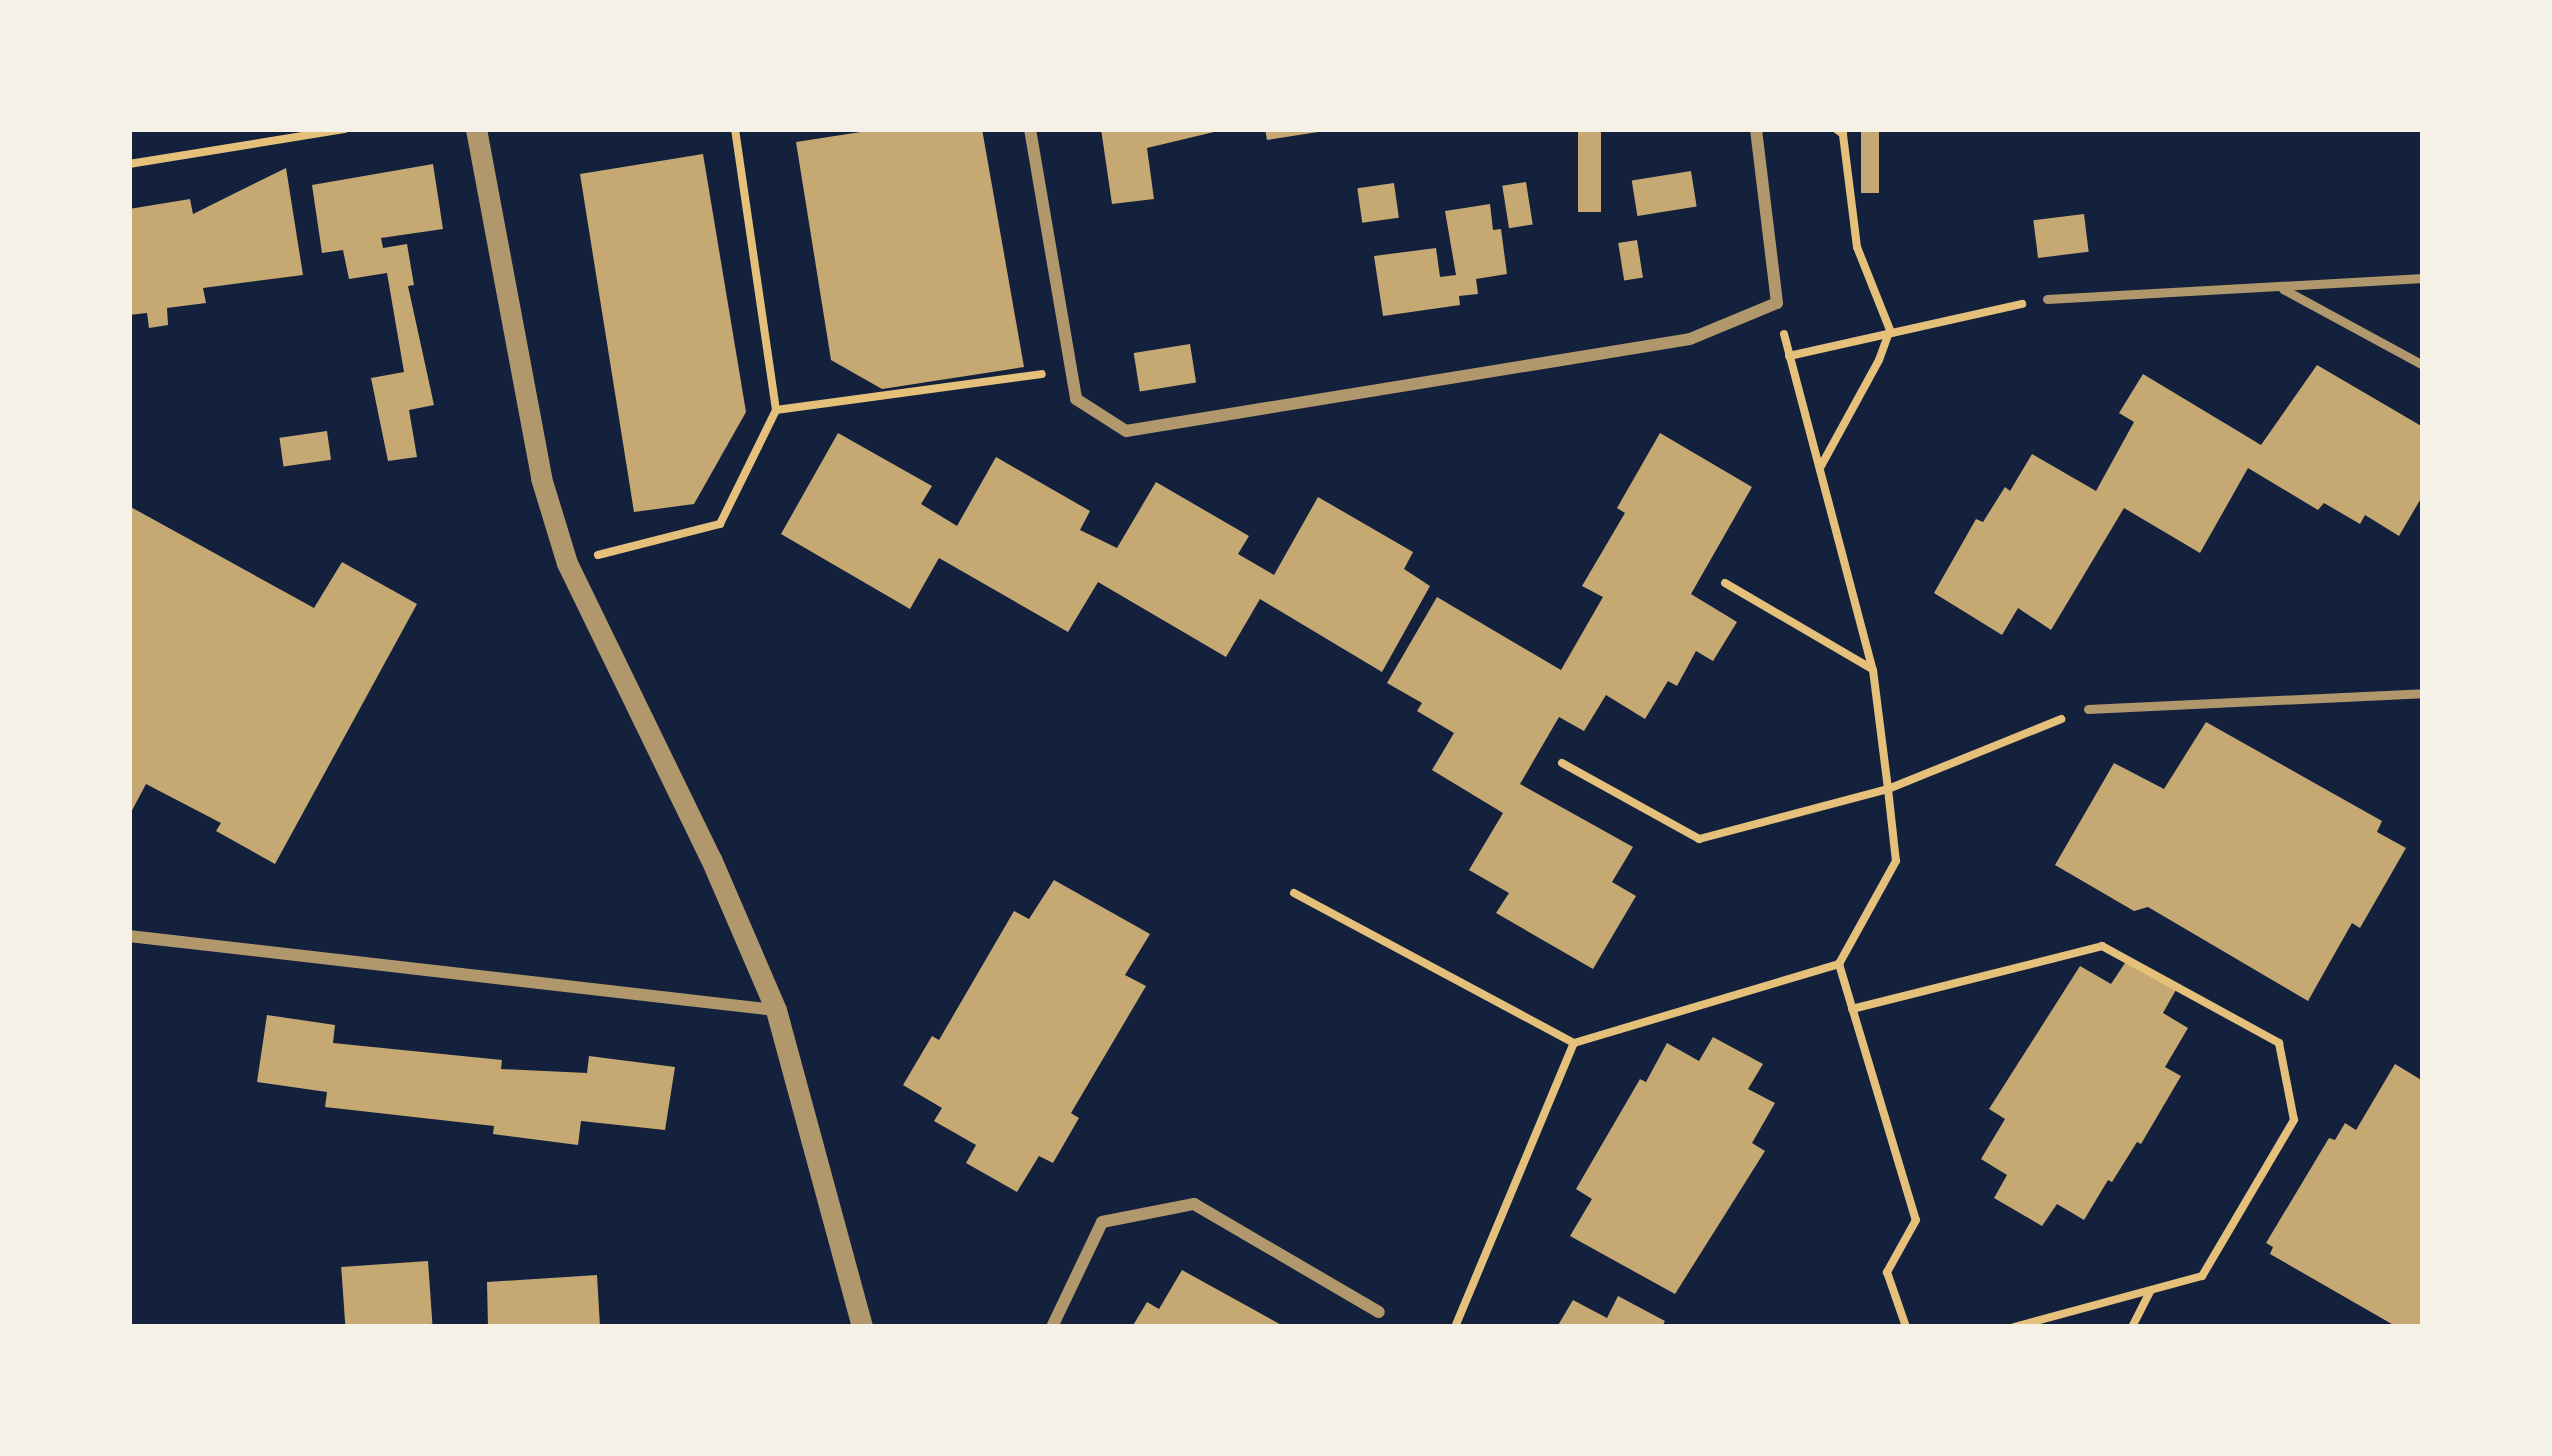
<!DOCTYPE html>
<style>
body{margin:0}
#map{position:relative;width:2552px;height:1456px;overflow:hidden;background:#14213d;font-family:Ubuntu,sans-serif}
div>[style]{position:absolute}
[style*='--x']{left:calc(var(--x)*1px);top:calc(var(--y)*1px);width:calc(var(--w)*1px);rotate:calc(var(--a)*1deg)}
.building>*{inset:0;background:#c6a872;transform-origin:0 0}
.path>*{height:8px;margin:-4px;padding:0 4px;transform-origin:4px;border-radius:4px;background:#e5c07b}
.service>*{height:9px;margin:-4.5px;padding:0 4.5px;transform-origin:4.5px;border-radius:4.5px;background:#b1986c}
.minor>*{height:12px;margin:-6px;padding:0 6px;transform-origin:6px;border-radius:6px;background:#b1986c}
.tertiary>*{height:21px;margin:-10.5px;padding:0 10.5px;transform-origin:10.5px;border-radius:10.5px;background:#b1986c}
span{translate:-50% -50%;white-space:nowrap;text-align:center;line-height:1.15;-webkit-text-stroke:9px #f6f1e7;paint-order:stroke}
.frame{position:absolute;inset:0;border:132px solid #f6f1e7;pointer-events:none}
</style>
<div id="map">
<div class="building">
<i style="clip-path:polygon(880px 129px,982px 129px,1024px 367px,882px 389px,831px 360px,796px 142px)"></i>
<i style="clip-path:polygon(1101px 129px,1214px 129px,1214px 132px,1147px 148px,1154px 199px,1112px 204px)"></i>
<i style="clip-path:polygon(1265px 129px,1318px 129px,1318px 132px,1267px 140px)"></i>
<i style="left:1578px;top:129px;width:23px;height:83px"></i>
<i style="left:1861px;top:129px;width:18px;height:64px"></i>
<i style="clip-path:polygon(703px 154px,746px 412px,694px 504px,634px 512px,580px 174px)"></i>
<i style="clip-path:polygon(433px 164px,443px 229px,381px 238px,383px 248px,407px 244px,414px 285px,408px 286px,434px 405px,409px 410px,417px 457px,388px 461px,371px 378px,404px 372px,387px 273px,349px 279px,343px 250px,322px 253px,312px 185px)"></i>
<i style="clip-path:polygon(286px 168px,303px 275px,203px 288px,206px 303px,167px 308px,168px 325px,149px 328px,147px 313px,129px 315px,129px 209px,190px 199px,193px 214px)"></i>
<i style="left:1691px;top:171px;width:36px;height:60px;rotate:81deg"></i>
<i style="left:1526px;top:182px;width:43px;height:24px;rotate:81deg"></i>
<i style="left:1394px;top:183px;width:35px;height:37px;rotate:82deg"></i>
<i style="clip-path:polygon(1490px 204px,1493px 230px,1501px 229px,1507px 274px,1476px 279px,1478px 294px,1459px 296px,1460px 305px,1383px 316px,1374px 256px,1436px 248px,1440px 277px,1456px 275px,1445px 211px)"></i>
<i style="left:2084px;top:214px;width:38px;height:51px;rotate:83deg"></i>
<i style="left:1637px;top:240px;width:38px;height:19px;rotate:81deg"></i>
<i style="left:1190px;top:344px;width:39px;height:57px;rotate:81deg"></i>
<i style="clip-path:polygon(2317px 365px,2423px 427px,2423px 495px,2399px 536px,2365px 515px,2360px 524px,2324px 503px,2318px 510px,2248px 468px,2200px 553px,2124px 508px,2051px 630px,2018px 608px,2002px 635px,1934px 593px,1976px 519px,1983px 522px,2005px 487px,2010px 491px,2032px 454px,2096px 491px,2134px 422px,2119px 413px,2143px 374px,2261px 445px)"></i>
<i style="left:327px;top:431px;width:29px;height:48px;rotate:82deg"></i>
<i style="clip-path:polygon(838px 433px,932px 486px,921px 504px,957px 526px,996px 457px,1090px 511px,1080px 530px,1117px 548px,1156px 482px,1249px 536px,1238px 554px,1274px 575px,1318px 497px,1413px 552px,1404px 569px,1430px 586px,1382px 672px,1260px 599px,1226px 657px,1098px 582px,1068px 632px,939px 558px,910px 609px,781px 534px)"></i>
<i style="clip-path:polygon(1660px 433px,1752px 487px,1691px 594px,1737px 622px,1713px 661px,1696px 651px,1677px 686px,1668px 681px,1645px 719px,1606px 695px,1584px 731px,1559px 717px,1520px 784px,1633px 847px,1612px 882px,1636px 896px,1593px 969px,1496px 913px,1509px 893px,1469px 870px,1503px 813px,1432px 770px,1454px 733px,1417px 711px,1422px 703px,1387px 683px,1437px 597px,1561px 670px,1603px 597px,1582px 586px,1625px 513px,1617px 508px)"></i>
<i style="clip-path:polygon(129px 506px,314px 608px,342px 562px,417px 604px,275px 864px,216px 831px,221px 823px,146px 784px,129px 816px)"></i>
<i style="clip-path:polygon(2206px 722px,2382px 821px,2377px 832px,2406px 848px,2360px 928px,2352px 923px,2308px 1001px,2148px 907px,2134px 911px,2055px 865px,2114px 763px,2164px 789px)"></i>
<i style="clip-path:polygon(1054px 880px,1150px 934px,1125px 975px,1146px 986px,1071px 1113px,1079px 1118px,1053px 1163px,1039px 1156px,1017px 1192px,966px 1163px,976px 1145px,934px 1121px,942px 1108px,903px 1085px,932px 1036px,939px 1040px,1014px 911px,1029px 919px)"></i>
<i style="clip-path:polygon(2127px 960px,2177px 988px,2163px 1013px,2188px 1028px,2165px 1067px,2181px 1076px,2141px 1144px,2137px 1142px,2112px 1182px,2108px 1180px,2084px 1220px,2057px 1204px,2042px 1226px,1994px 1198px,2007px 1175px,1981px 1159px,2005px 1119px,1989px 1109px,2080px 966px,2111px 984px)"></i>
<i style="clip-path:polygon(267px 1015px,335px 1025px,333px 1043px,502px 1060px,501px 1069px,587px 1073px,589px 1056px,675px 1067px,665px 1130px,581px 1121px,578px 1145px,493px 1134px,494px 1126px,325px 1107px,327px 1092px,257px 1082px)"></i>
<i style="clip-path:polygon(1713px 1037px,1763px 1064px,1748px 1089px,1775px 1103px,1752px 1143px,1765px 1151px,1675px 1294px,1570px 1236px,1592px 1199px,1576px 1189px,1640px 1079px,1646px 1082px,1667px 1043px,1699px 1061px)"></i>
<i style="clip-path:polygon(2395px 1064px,2423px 1081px,2423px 1327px,2397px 1327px,2270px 1254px,2273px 1247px,2266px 1243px,2329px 1138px,2335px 1140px,2345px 1123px,2356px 1130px)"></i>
<i style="left:428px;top:1261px;width:63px;height:87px;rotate:86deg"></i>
<i style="clip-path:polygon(1182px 1270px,1285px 1327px,1132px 1327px,1147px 1302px,1159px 1309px)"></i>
<i style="clip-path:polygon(597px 1275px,600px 1327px,488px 1327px,487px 1282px)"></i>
<i style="clip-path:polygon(1618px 1296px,1665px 1321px,1662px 1327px,1557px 1327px,1573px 1300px,1607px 1318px)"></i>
</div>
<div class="path">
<i style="--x:129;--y:164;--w:218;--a:-9.2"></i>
<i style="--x:1784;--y:334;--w:348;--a:75.2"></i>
<i style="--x:1873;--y:670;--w:120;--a:82.8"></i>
<i style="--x:1888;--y:789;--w:72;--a:83.7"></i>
<i style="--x:1896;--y:861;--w:118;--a:119"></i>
<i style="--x:1839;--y:964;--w:267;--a:73.3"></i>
<i style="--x:1916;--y:1220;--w:60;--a:119.1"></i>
<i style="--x:1887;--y:1272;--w:58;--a:70.9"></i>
<i style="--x:1789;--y:356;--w:239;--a:-12.6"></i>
<i style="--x:776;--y:410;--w:268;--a:-7.7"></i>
<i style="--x:1821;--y:466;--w:121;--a:-61.3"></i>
<i style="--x:1879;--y:360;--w:32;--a:-70"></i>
<i style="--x:1890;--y:330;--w:89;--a:-111.7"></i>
<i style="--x:1857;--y:247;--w:114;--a:-97.1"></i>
<i style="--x:1843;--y:134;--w:9;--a:-144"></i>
<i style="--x:598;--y:555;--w:126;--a:-14.3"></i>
<i style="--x:720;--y:524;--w:127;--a:-63.8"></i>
<i style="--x:776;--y:410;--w:284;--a:-98.3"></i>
<i style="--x:1725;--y:583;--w:170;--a:30.3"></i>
<i style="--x:1562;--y:763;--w:157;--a:29"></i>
<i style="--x:1699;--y:839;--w:196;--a:-14.8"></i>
<i style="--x:1888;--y:789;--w:187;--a:-22"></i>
<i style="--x:1294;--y:893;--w:318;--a:28.2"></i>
<i style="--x:1574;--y:1043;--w:277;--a:-16.6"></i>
<i style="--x:1852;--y:1009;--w:258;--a:-14.1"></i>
<i style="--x:2102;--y:946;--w:202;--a:28.7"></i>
<i style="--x:2279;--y:1043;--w:78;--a:79"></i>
<i style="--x:2294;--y:1120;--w:181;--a:120.5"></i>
<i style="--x:2202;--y:1276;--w:195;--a:164.8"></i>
<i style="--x:1455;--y:1327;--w:308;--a:-67.3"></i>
<i style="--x:2132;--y:1327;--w:39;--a:-63"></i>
</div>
<div class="service">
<i style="--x:2283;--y:289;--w:159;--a:28.5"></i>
<i style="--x:2047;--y:299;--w:377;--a:-3.2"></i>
<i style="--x:2088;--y:709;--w:335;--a:-2.7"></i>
</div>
<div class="minor">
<i style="--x:1030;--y:129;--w:274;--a:80.3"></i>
<i style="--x:1076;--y:399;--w:59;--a:32.6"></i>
<i style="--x:1126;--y:431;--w:571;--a:-9.26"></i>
<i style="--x:1690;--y:339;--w:94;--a:-22.5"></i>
<i style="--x:1777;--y:303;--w:175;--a:-96.9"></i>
<i style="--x:129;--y:936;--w:650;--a:6.53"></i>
<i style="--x:1052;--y:1327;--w:116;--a:-64.5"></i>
<i style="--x:1102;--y:1222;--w:94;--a:-11.1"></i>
<i style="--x:1194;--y:1204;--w:214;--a:30.3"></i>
</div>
<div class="tertiary">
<i style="--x:476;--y:129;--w:355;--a:79.4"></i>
<i style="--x:541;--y:478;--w:89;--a:73"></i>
<i style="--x:567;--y:563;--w:329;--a:64.1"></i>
<i style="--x:711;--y:859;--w:164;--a:66.7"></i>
<i style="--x:776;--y:1010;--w:328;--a:74.8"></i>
</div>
<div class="frame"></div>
</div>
